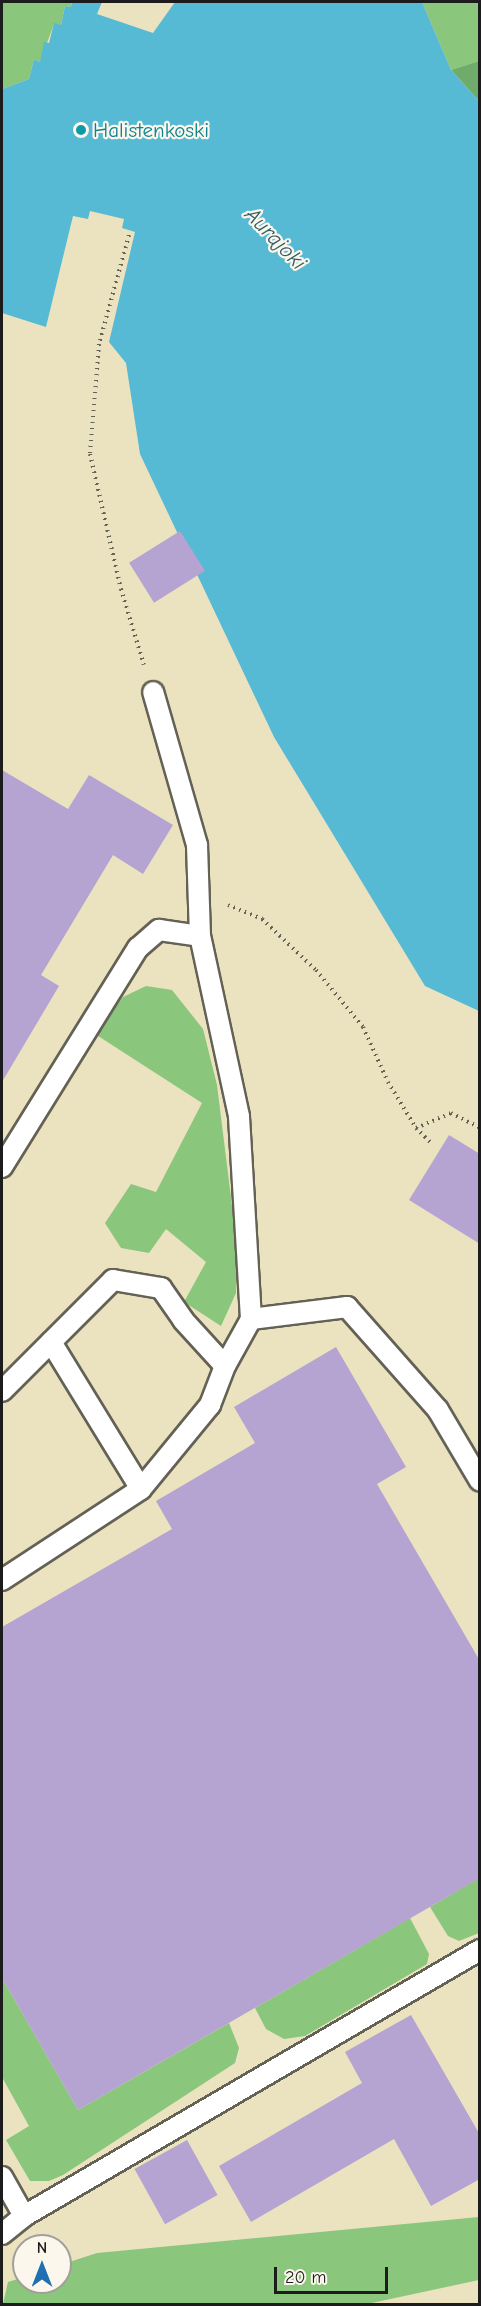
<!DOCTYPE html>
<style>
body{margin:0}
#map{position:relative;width:481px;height:2306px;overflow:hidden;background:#ebe2c0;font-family:"Comic Neue",sans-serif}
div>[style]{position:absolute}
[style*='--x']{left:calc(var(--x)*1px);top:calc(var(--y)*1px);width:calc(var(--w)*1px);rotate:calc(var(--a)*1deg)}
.green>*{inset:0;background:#8ac67b}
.forest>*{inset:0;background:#6fab6b}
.water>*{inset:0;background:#56bad5}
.building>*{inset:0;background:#b5a4d1;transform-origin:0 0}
.path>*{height:4px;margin-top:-2px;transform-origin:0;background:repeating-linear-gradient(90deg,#646155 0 1.5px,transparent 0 6px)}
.roads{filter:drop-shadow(2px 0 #646155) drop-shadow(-2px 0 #646155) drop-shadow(0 2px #646155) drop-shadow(0 -2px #646155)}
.lane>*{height:20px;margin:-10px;padding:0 10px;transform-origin:10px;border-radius:10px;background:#fff}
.dots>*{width:16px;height:16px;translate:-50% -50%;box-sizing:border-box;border:3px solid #fbf7ec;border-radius:50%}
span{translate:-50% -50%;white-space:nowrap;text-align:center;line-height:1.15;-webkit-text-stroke:4.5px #fbf7ec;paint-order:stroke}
.culture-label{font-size:21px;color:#0d838f}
.left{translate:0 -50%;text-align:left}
.water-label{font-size:22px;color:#335b66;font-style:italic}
.frame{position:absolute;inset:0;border:3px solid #1c1c1c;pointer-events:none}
.north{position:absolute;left:12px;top:2234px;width:60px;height:60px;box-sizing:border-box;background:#fbf7ec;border:2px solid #a29f99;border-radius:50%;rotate:0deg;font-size:16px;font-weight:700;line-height:24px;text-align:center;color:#1c1c1c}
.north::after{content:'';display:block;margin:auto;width:21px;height:27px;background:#1f6fb2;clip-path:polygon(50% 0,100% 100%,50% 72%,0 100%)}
.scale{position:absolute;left:274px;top:2267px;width:114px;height:27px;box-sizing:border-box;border:3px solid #1c1c1c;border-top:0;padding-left:8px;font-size:18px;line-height:21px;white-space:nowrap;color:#1c1c1c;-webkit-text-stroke:4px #fbf7ec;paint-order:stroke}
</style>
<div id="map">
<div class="green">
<i style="clip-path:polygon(2px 2px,72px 2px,71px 7px,65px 6px,61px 25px,54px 24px,40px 62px,34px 59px,29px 79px,2px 89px)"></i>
<i style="clip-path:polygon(422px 2px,479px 2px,479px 61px,451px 70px)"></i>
<i style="clip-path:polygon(146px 986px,172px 990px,203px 1029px,217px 1085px,238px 1254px,236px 1293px,221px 1326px,184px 1302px,206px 1262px,166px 1229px,149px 1253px,121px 1248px,105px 1223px,131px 1184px,156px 1192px,202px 1103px,95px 1034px,123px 997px)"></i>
<i style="clip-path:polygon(479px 1878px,479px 1933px,459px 1941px,448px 1936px,430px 1907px)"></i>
<i style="clip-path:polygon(410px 1918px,429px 1954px,427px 1964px,305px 2036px,284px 2039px,266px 2029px,255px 2008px)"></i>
<i style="clip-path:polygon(2px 1978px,78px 2110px,229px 2023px,239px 2048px,235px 2063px,63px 2175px,49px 2181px,30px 2181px,6px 2140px,29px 2126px,2px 2077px)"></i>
<i style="clip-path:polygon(479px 2217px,479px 2280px,367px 2304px,3px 2304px,8px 2282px,24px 2277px,24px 2282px,60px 2282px,60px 2265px,97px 2253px)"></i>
</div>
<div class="forest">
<i style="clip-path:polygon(479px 61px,479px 101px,451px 70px)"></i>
</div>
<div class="water">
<i style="clip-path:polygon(72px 2px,102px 2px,97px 14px,153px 33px,175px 2px,422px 2px,451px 70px,479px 101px,479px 1011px,425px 986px,274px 737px,140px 454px,126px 363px,109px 342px,135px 232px,122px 228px,124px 219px,90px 211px,88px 219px,73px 216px,46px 327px,2px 313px,2px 89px,29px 79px,34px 59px,40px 62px,44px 42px,49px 43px,54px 23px,61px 25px,65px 6px,71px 7px)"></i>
</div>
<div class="building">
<i style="left:180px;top:531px;width:47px;height:60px;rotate:58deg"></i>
<i style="clip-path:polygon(2px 770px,68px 809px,89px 775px,173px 825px,143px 874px,113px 855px,41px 975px,59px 986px,2px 1082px)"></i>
<i style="clip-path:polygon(449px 1135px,480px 1154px,480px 1244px,409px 1200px)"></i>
<i style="clip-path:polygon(336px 1347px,406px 1467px,377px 1484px,480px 1661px,480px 1878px,78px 2110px,2px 1978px,2px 1627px,172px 1529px,156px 1501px,255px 1443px,234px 1407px)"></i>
<i style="clip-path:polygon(411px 2015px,480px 2135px,480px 2179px,431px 2206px,394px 2139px,251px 2222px,219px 2166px,362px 2083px,345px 2052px)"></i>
<i style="left:187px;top:2140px;width:63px;height:60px;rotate:61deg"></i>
</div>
<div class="path">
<i style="--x:129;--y:235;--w:113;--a:105.4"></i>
<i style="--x:99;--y:344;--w:110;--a:94.7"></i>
<i style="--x:90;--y:454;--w:139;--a:77.1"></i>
<i style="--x:121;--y:589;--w:79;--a:73.2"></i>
<i style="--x:228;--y:905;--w:37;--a:22"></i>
<i style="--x:262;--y:919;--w:74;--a:43.4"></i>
<i style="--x:316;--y:970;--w:74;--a:50.5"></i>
<i style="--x:363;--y:1027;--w:60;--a:65.6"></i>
<i style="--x:388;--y:1082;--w:54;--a:58.7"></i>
<i style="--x:416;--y:1128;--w:20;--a:45"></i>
<i style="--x:416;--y:1128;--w:38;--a:-23"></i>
<i style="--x:451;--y:1113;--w:33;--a:27"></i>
</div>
<div class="roads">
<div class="lane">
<i style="--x:2;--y:1167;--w:258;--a:-58.2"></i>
<i style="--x:138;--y:948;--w:28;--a:-41"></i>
<i style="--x:159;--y:930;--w:41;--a:8.3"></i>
<i style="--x:251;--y:1319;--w:97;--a:-7.1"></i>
<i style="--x:347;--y:1307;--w:137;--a:48.5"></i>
<i style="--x:438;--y:1410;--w:82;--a:59.4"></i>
<i style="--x:51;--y:1342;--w:172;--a:58.5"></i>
<i style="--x:2;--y:1391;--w:157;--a:-45"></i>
<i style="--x:113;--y:1280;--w:49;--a:9.5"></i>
<i style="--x:161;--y:1288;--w:39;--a:55"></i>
<i style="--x:183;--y:1320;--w:62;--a:47.6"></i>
<i style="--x:2;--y:1580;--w:166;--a:-33.2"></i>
<i style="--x:141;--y:1489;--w:109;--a:-50.6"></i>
<i style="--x:210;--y:1405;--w:42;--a:-69"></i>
<i style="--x:225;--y:1366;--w:54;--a:-61"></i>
<i style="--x:251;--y:1319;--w:203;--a:-93.4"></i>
<i style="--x:239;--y:1116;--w:184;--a:-102.2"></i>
<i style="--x:200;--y:936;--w:91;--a:-91.9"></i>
<i style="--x:197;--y:845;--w:159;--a:-106"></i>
<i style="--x:2;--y:2177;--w:45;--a:60.6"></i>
<i style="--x:2;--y:2234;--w:28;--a:-39"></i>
<i style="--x:24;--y:2216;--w:528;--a:-30.26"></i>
</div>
</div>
<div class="dots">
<i style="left:81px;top:130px;background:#0f9aa8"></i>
</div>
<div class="culture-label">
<span class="left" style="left:93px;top:130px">Halistenkoski</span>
</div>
<div class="water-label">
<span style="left:275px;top:239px;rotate:46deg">Aurajoki</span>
</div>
<div class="frame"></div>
<div class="north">N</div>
<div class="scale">20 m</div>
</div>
